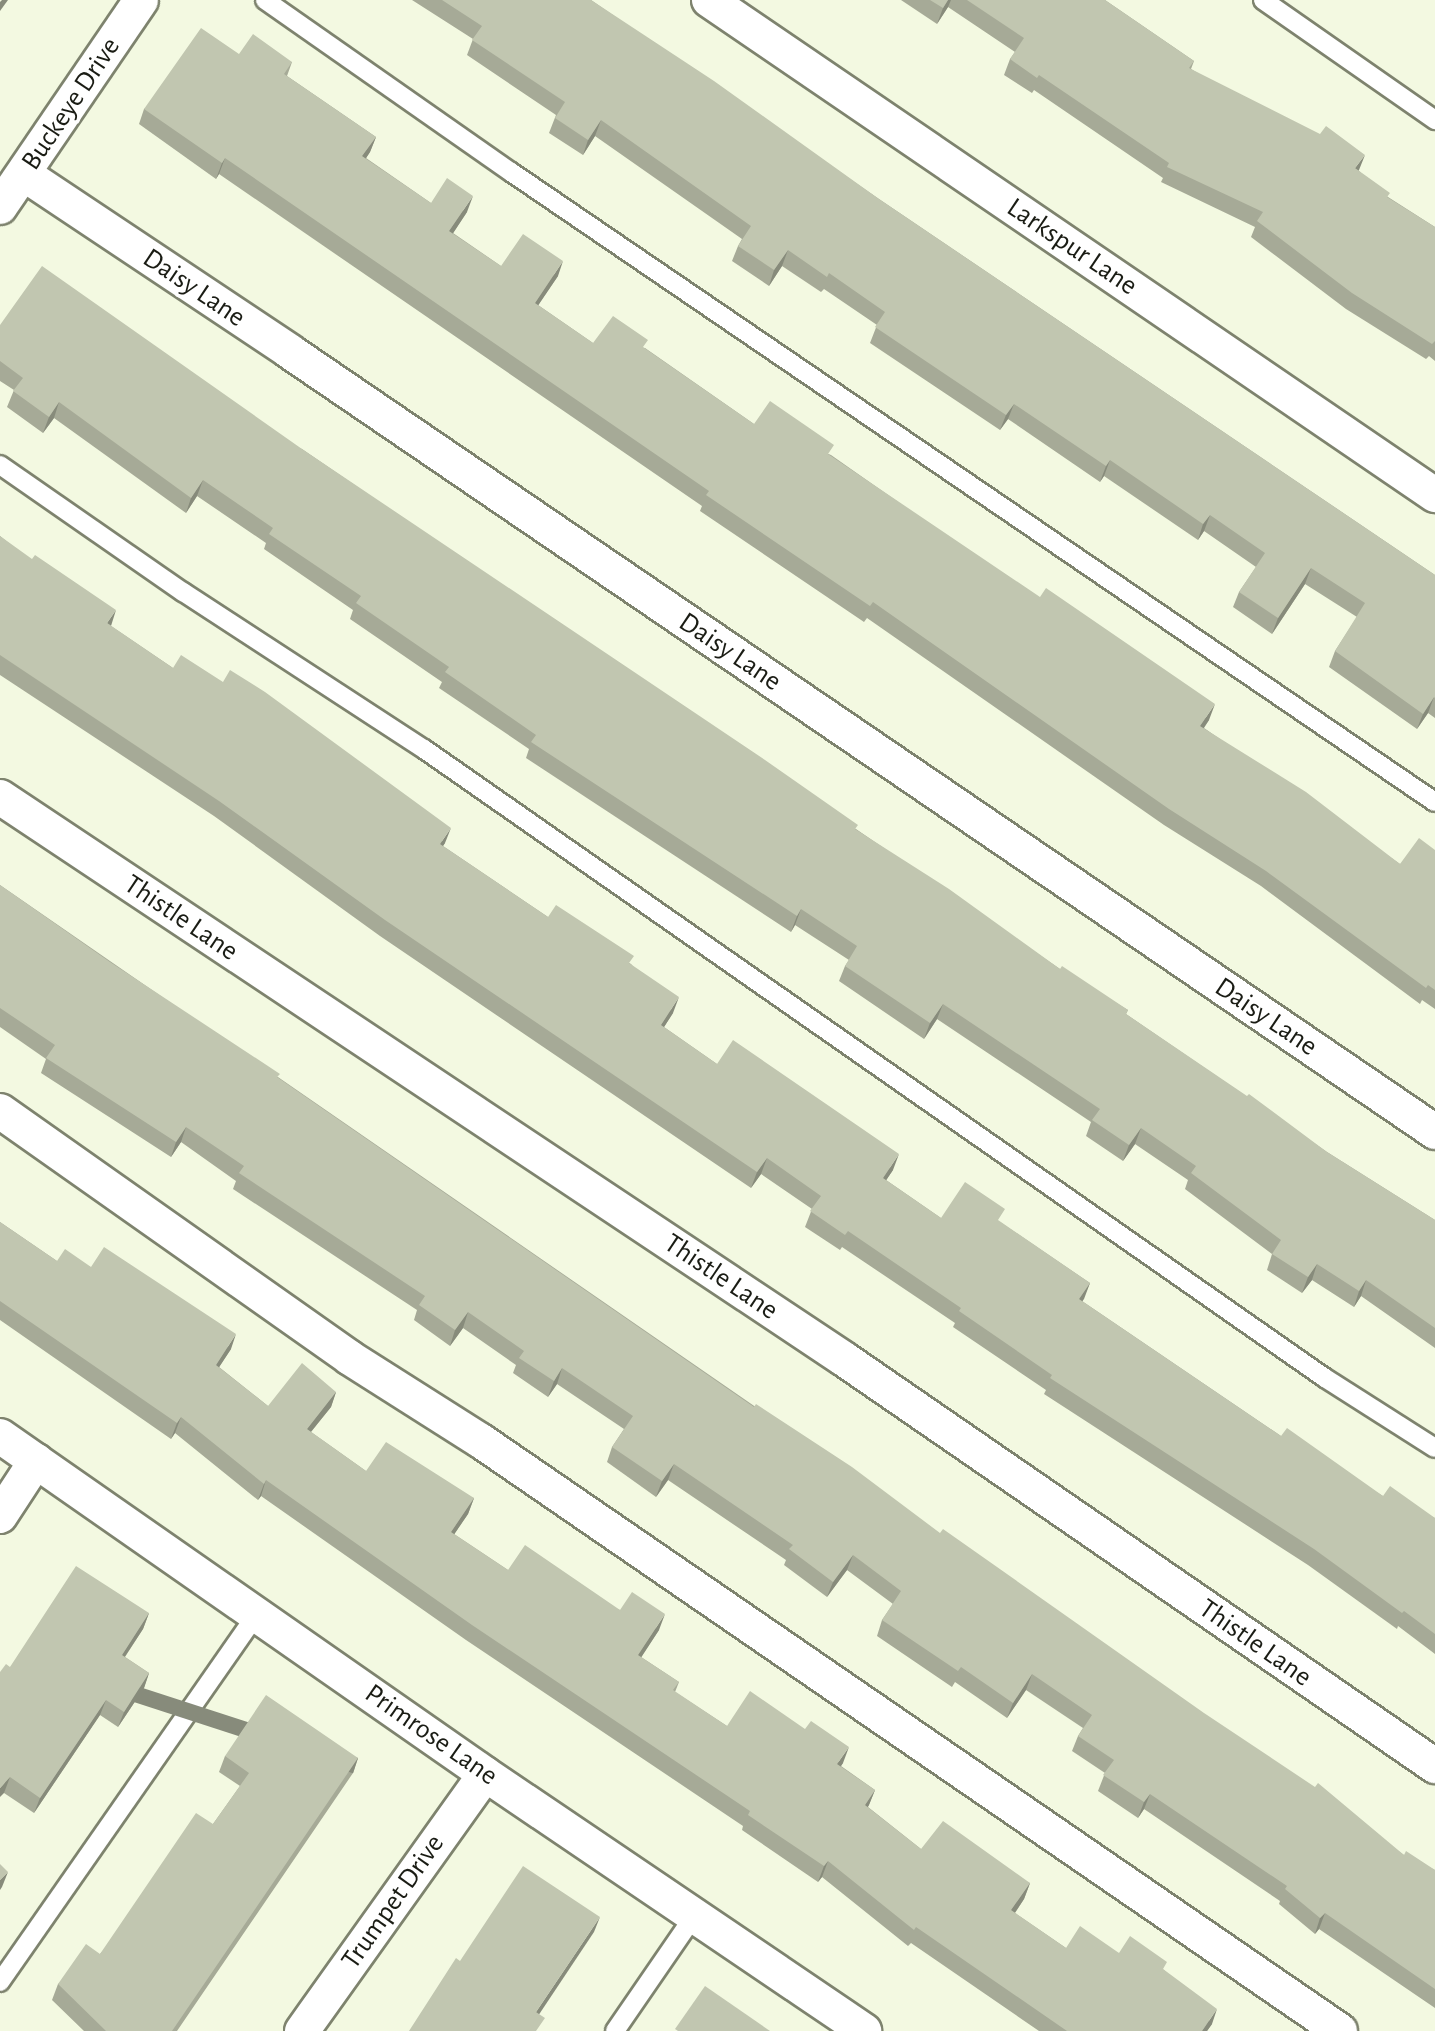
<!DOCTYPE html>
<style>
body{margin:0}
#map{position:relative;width:1435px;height:2031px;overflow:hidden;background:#f3f9e1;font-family:"Alegreya Sans",sans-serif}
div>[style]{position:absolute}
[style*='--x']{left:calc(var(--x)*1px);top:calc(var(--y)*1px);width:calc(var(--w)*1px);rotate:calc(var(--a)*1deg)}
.roads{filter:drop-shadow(2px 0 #7e836e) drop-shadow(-2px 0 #7e836e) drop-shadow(0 2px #7e836e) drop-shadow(0 -2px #7e836e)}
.lane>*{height:18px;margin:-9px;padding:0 9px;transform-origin:9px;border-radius:9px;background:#fff}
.street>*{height:34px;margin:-17px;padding:0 17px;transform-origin:17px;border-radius:17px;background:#fff}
.wall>*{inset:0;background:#a6aa97}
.shaded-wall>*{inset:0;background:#878b7b;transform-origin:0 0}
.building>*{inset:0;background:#c1c6b0}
span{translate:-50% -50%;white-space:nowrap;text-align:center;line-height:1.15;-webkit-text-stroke:7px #fff;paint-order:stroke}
.street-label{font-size:28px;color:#1a1c14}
</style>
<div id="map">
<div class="roads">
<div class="lane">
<i style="--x:265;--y:0;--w:300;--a:35"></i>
<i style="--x:511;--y:172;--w:1118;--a:34.29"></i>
<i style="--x:1263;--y:0;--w:210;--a:34.9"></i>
<i style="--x:0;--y:465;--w:223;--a:34.8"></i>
<i style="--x:183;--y:592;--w:288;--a:33.1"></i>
<i style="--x:424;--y:749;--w:1099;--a:34.92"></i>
<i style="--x:1325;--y:1378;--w:130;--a:32.5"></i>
<i style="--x:0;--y:1982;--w:449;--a:-55.1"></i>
<i style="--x:615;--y:2031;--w:140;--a:-55.5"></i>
</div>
<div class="street">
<i style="--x:709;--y:0;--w:879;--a:34.29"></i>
<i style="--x:24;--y:174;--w:319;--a:33.7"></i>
<i style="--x:289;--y:351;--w:1387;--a:34.27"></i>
<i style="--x:0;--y:207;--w:250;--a:-55.7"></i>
<i style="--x:0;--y:797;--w:1014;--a:33.66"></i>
<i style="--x:844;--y:1359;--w:718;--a:34.55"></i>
<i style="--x:0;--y:1111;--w:428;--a:35.2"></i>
<i style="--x:350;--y:1358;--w:155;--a:32.4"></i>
<i style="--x:481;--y:1441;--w:1042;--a:34.48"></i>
<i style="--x:0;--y:1436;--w:591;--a:34.87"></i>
<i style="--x:485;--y:1774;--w:458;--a:34.1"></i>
<i style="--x:0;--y:1516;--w:66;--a:-56.8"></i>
<i style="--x:302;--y:2031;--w:315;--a:-54.5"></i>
</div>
</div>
<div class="wall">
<i style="clip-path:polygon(412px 0,591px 0,879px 199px,1435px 575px,1435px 718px,1428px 713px,1417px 729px,1329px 667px,1335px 651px,1357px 617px,1305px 584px,1272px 634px,1233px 607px,1239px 592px,1256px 567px,1204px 531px,1198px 540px,1104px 476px,1100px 482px,1008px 419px,1000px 430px,870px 343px,877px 325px,824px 289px,821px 292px,782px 266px,769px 286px,732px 261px,738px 246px,742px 239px,595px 136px,583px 155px,549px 133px,556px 115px,467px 55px,473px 39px)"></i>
<i style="clip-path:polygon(901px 0,1105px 0,1194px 61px,1191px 69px,1359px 171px,1388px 197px,1435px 227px,1435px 361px,1429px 356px,1426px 359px,1346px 309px,1251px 237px,1255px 227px,1161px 182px,1163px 178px,1034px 90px,1032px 93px,1004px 75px,1010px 59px,1015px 52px,948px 7px,937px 24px)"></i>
<i style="clip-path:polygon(239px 54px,292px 62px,287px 76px,376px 137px,370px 152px,366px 158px,431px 203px,467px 212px,453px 233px,501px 266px,558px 276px,538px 305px,593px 343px,645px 348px,754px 424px,831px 455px,1209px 720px,1204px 728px,1400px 864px,1435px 850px,1435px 1009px,1422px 1000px,1420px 1004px,1261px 886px,1164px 825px,867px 618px,864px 622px,700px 511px,702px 506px,219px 174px,216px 179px,139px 124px,144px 109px)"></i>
<i style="clip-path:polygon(0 325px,302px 449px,1060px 969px,1128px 1010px,1126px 1014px,1327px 1152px,1435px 1220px,1435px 1348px,1361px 1296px,1354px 1307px,1312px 1280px,1302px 1293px,1267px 1270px,1272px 1254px,1185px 1189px,1188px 1180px,1135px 1144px,1123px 1161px,1086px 1136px,1091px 1122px,937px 1019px,924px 1039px,839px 981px,845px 966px,849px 960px,795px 925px,791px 932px,526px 758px,529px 749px,439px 688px,442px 682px,350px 619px,353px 610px,264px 549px,266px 543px,197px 496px,186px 513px,54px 418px,43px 433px,7px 407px,14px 390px,0 381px)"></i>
<i style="clip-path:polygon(0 536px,111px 626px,173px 668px,445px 843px,443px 846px,548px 917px,631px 964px,673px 1013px,664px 1027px,717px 1064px,893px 1170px,886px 1180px,941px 1218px,1000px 1222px,1090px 1283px,1082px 1301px,1281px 1436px,1383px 1496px,1435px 1518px,1435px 1654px,1398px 1626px,1397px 1629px,1308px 1565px,1044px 1394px,1046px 1390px,953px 1327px,955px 1323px,842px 1247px,840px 1250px,805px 1227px,812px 1209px,761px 1174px,751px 1188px,380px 936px,214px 816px,0 675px)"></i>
<i style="clip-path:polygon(0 885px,1404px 1855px,1435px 1870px,1435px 2008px,1319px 1929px,1315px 1934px,1279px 1904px,1280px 1901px,1144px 1809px,1138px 1818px,1098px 1791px,1105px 1773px,1072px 1751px,1078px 1736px,1083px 1728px,1026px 1690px,1007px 1718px,955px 1682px,952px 1687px,877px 1636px,882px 1620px,893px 1604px,847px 1570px,827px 1597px,784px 1565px,786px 1560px,668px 1480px,656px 1497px,607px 1462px,612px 1447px,624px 1429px,557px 1384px,548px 1397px,513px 1373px,516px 1365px,463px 1328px,450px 1346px,414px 1320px,417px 1310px,233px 1189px,236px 1181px,181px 1142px,171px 1157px,41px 1073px,46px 1059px,0 1027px)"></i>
<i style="clip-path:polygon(0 1222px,57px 1261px,91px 1267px,231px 1349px,219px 1367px,268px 1406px,336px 1392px,331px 1407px,311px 1432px,366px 1471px,474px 1498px,468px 1514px,454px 1534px,508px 1570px,620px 1610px,659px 1630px,641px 1657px,679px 1682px,675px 1692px,727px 1726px,843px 1763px,841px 1766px,875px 1790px,868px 1807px,921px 1849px,1030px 1883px,1024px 1899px,1015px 1913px,1066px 1948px,1119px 1953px,1164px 1970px,1212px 2024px,1207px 2031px,1039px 2031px,911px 1943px,908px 1946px,822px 1877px,818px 1882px,742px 1830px,743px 1826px,466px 1640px,261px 1496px,258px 1500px,175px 1433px,171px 1439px,0 1320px)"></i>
<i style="clip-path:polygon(149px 1613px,143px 1629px,125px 1657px,149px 1673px,144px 1688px,118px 1727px,100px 1715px,34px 1813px,4px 1793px,10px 1667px)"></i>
<i style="clip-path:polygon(225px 1756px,358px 1758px,353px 1773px,177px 2031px,84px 2031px,52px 2000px,58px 1984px,100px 1954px,213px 1824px,240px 1786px,219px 1772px)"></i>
</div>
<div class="shaded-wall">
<i style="clip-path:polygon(2px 0,8px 0,0 11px,0 2px)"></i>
<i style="clip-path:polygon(948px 0,951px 0,948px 7px,937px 24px,943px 8px)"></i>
<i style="clip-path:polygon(601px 120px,595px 136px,583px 155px,588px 140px)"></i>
<i style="clip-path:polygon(376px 137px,370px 152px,357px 172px,362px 156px)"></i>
<i style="clip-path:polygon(1365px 155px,1359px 170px,1349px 184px,1355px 168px)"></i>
<i style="clip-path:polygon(225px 158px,219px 174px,216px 179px,222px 163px)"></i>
<i style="clip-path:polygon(473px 196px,467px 212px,444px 247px,449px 231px)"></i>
<i style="clip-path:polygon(788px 250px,782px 266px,769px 286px,774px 270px)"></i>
<i style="clip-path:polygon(563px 261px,558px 276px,529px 319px,535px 303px)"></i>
<i style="clip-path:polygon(59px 402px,54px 418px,43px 433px,49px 417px)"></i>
<i style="clip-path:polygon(1014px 404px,1008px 419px,1000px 430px,1006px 415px)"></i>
<i style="clip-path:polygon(1110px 460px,1104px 476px,1100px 482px,1106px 466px)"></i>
<i style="clip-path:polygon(203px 480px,197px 496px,186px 513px,191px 498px)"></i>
<i style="clip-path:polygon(1210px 515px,1204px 531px,1198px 540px,1203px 524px)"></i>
<i style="clip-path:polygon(1311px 568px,1305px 584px,1272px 634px,1278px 618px)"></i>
<i style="clip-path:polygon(116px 610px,111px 626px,107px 623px)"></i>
<i style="clip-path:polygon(1434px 697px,1428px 713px,1417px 729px,1423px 714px)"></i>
<i style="clip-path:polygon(1215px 704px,1209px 720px,1194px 742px,1200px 726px)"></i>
<i style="clip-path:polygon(451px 828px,445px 843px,434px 859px,440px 844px)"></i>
<i style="clip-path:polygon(801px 909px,795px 925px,791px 932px,797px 916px)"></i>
<i style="clip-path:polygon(679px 997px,673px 1013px,655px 1041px,661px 1025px)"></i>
<i style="clip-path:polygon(943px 1004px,937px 1019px,924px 1039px,930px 1023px)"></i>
<i style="clip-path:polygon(186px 1127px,181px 1142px,171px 1157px,176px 1142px)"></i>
<i style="clip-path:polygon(1141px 1128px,1135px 1144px,1123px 1161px,1129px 1145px)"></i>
<i style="clip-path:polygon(899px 1154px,893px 1170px,877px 1194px,883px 1178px)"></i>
<i style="clip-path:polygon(767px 1158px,761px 1174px,751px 1188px,757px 1172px)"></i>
<i style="clip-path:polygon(1317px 1264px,1312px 1280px,1302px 1293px,1308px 1277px)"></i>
<i style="clip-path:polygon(1366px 1280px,1361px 1296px,1354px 1307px,1359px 1291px)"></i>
<i style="clip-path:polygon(1090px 1283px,1084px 1299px,1073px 1314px,1079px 1299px)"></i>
<i style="clip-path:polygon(468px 1312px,463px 1328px,450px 1346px,455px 1330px)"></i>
<i style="clip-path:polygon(236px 1334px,231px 1349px,210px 1381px,216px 1365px)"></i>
<i style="clip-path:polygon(562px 1368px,557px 1384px,548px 1397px,554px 1381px)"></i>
<i style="clip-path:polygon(336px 1392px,331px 1407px,301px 1444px,307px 1429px)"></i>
<i style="clip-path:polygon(181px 1417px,175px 1433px,171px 1439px,177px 1423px)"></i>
<i style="clip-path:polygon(674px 1464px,668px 1480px,656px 1497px,662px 1481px)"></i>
<i style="clip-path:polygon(266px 1480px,261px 1496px,258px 1500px,264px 1484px)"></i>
<i style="clip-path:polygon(474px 1498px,468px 1514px,445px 1548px,451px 1532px)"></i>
<i style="clip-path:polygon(853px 1555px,847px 1570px,827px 1597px,833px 1582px)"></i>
<i style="clip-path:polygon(149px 1613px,143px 1629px,116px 1670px,122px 1655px)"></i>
<i style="clip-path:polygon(665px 1614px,659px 1630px,633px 1670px,638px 1655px)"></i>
<i style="clip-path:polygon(149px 1673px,144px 1688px,118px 1727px,124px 1712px)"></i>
<i style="clip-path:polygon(1032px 1674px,1026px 1690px,1007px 1718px,1013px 1703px)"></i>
<i style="clip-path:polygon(106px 1700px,100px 1715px,34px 1813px,40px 1798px)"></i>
<i style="clip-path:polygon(849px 1747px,843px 1763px,832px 1779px,837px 1764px)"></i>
<i style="left:358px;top:1758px;width:16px;height:330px;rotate:108deg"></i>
<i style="clip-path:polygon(10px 1777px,4px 1793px,0 1797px,0 1788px)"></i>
<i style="clip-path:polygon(875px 1790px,869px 1805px,859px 1820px,865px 1805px)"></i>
<i style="clip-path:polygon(1150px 1794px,1144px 1809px,1138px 1818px,1144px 1802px)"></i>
<i style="clip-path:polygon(828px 1861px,822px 1877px,818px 1882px,824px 1866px)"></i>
<i style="clip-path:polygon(8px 1872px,2px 1887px,0 1890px,0 1880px)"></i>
<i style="clip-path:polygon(1030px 1883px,1024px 1899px,1006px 1926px,1011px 1910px)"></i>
<i style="clip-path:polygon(1325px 1913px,1319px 1929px,1315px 1934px,1320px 1918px)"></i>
<i style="clip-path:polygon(600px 1917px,594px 1932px,530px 2028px,536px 2012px)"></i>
<i style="clip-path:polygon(1217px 2009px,1212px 2024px,1207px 2031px,1202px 2031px)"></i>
</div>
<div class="building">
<i style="clip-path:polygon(442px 0,591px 0,714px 81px,879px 199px,1435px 575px,1435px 698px,1434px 697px,1423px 714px,1335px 651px,1365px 603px,1311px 568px,1278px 618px,1239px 592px,1265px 553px,1210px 515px,1203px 524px,1110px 460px,1106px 466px,1014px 404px,1006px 415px,875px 327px,885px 312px,829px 273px,827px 277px,788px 250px,774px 270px,738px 246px,751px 226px,601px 120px,588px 140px,555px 118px,565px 102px,472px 40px,482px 26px)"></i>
<i style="clip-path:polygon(930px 0,948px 0,943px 8px)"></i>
<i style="clip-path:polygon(967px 0,1105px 0,1194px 61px,1189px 68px,1320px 134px,1326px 126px,1365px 155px,1355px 168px,1390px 193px,1387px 197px,1435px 227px,1435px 341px,1432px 344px,1352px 293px,1257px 221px,1263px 212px,1167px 167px,1169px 163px,1039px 75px,1037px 78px,1010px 59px,1024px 38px)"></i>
<i style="clip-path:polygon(201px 28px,239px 54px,253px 34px,292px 62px,284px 74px,376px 137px,362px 156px,431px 203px,447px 178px,473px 196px,449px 231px,501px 266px,523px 234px,563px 261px,535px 303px,593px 343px,613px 316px,648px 340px,643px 347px,754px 424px,770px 401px,834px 445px,828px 454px,1040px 597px,1046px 588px,1215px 704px,1200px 726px,1306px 792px,1400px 864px,1419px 838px,1435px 850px,1435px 990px,1428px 985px,1426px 988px,1266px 871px,1169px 809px,873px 602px,870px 606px,706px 495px,709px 491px,225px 158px,222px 163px,144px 109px)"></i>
<i style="clip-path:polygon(42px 266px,302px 449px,765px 760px,858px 825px,855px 829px,949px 889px,1060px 969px,1062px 966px,1128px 1010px,1126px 1014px,1247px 1096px,1249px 1094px,1327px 1152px,1435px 1220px,1435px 1328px,1366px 1280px,1359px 1291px,1317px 1264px,1308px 1277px,1272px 1254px,1281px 1240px,1191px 1173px,1196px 1166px,1141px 1128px,1129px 1145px,1092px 1120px,1100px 1109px,943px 1004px,930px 1023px,845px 966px,857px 946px,801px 909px,797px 916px,531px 742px,536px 735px,445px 672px,449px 667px,356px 603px,361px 596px,269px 534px,273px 528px,203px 480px,191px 498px,59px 402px,49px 417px,13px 391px,23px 378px,0 361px,0 325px)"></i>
<i style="clip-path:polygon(0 536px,32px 559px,35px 555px,116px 610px,107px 623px,173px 668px,181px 655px,223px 682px,230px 670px,265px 692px,451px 828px,440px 844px,548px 917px,556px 905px,634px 956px,629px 963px,679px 997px,661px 1025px,717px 1064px,733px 1040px,899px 1154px,883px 1178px,941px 1218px,965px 1182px,1005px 1209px,998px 1220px,1090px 1283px,1079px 1299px,1281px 1436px,1287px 1428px,1383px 1496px,1390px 1486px,1435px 1518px,1435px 1634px,1404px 1611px,1402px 1613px,1314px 1549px,1050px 1378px,1052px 1375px,959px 1311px,961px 1308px,848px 1231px,845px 1235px,810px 1211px,821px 1196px,767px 1158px,757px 1172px,385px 920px,219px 801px,0 655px)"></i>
<i style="clip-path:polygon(0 885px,110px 962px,280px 1074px,277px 1077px,754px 1407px,756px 1404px,852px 1467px,940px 1533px,943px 1529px,1204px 1713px,1315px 1787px,1318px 1783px,1404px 1855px,1406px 1851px,1435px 1870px,1435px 1989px,1325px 1913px,1320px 1918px,1285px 1889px,1287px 1886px,1150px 1794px,1144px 1802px,1103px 1775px,1114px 1760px,1078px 1736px,1092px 1715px,1032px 1674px,1013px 1703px,961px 1667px,958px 1671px,882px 1620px,901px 1591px,853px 1555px,833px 1582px,789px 1549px,793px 1545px,674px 1464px,662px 1481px,612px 1447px,633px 1416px,562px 1368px,554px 1381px,519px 1358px,524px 1351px,468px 1312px,455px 1330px,419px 1305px,425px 1296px,239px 1173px,244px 1166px,186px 1127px,176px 1142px,46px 1058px,55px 1045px,0 1008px)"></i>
<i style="clip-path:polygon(0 1222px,57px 1261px,65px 1249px,91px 1267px,104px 1247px,236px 1334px,216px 1365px,268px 1406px,302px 1363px,336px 1392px,307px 1429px,366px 1471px,386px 1442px,474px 1498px,451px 1532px,508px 1570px,525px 1545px,620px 1610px,632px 1592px,665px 1614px,638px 1655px,679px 1682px,673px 1690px,727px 1726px,750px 1691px,805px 1729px,811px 1721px,849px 1747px,837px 1764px,875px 1790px,865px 1805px,921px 1849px,943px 1821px,1030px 1883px,1011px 1910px,1066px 1948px,1080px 1926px,1119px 1953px,1130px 1936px,1167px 1962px,1163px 1969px,1217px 2009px,1202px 2031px,1067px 2031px,916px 1927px,914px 1930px,828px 1861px,824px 1866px,748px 1815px,750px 1811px,472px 1625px,266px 1480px,264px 1484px,181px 1417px,177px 1423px,0 1301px)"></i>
<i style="clip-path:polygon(76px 1566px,149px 1613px,122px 1655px,149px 1673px,124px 1712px,106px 1700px,40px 1798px,10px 1777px,0 1788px,0 1672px,6px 1664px,10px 1667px)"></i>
<i style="clip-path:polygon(266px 1695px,358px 1758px,172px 2031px,106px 2031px,58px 1984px,86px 1944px,100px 1954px,196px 1813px,213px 1824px,249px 1773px,225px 1756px)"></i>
<i style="clip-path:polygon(0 1864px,8px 1872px,0 1880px)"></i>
<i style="clip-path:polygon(523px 1866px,600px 1917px,536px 2012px,545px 2018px,536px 2031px,409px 2031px,456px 1958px,460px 1961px)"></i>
<i style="clip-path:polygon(705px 1986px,770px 2031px,678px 2031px,675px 2029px)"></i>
</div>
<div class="street-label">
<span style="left:71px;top:104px;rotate:-56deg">Buckeye Drive</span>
<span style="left:1072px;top:247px;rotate:34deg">Larkspur Lane</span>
<span style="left:194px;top:288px;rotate:34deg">Daisy Lane</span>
<span style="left:730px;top:652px;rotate:34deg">Daisy Lane</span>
<span style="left:181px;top:918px;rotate:34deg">Thistle Lane</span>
<span style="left:1266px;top:1017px;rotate:34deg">Daisy Lane</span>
<span style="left:721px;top:1277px;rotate:34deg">Thistle Lane</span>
<span style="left:1255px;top:1643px;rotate:35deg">Thistle Lane</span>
<span style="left:431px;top:1735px;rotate:35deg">Primrose Lane</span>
<span style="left:393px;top:1902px;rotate:-55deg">Trumpet Drive</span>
</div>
</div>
